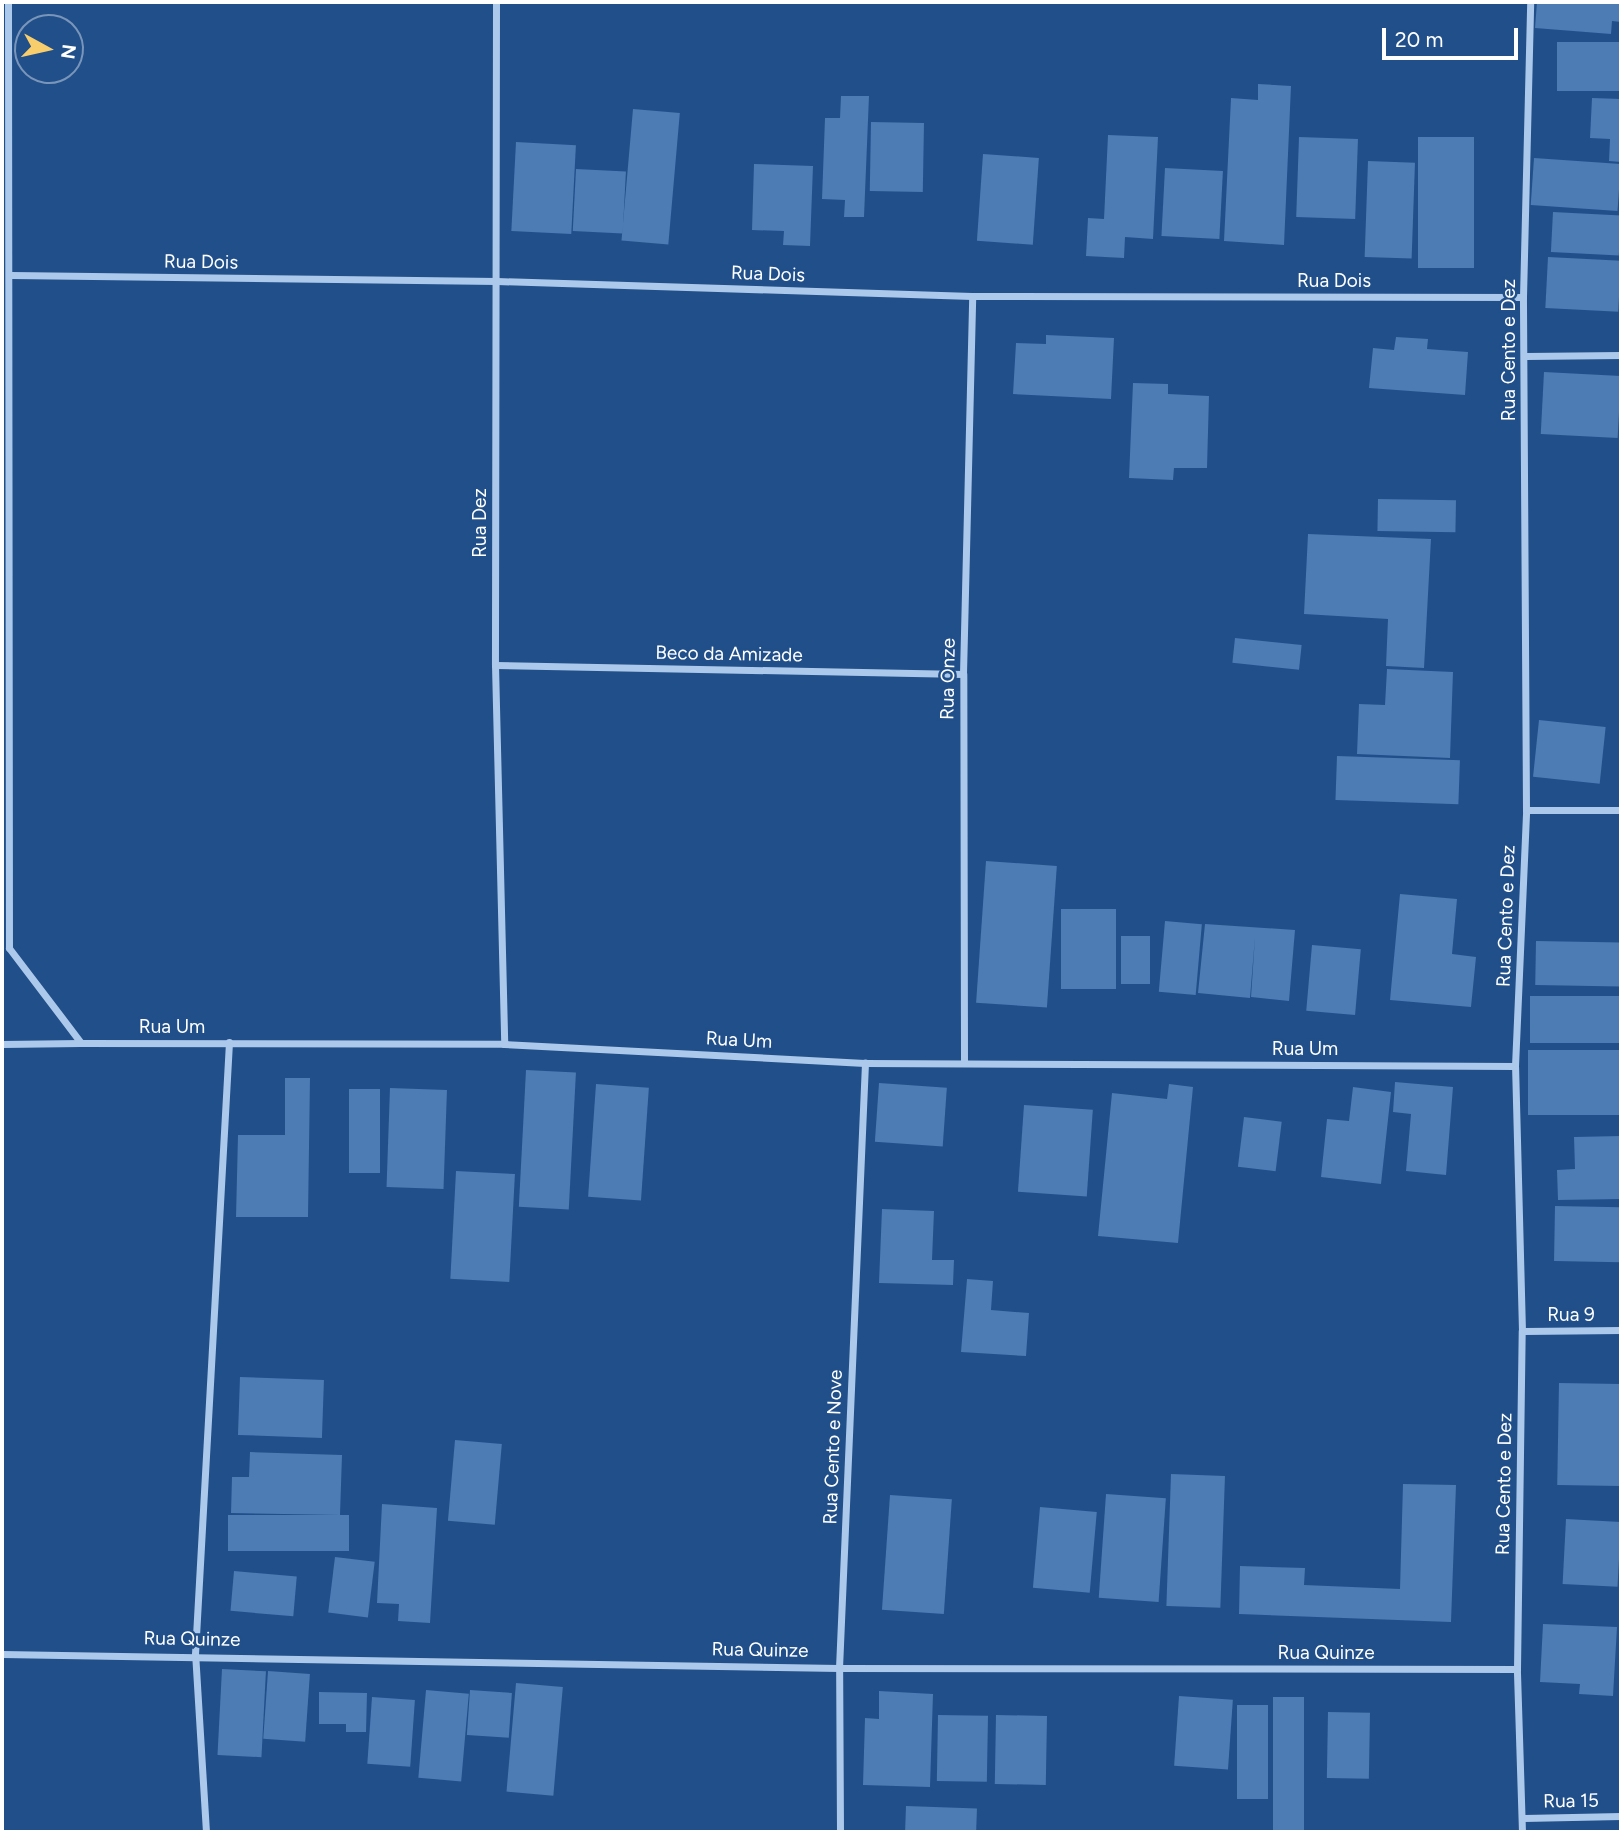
<!DOCTYPE html>
<style>
body{margin:0}
#map{position:relative;width:1623px;height:1834px;overflow:hidden;background:#204f8a;font-family:Figtree,sans-serif}
div>[style]{position:absolute}
[style*='--x']{left:calc(var(--x)*1px);top:calc(var(--y)*1px);width:calc(var(--w)*1px);rotate:calc(var(--a)*1deg)}
.building>*{inset:0;background:#4d7bb3;transform-origin:0 0}
.street>*{height:7px;margin:-3.5px;padding:0 3.5px;transform-origin:3.5px;border-radius:3.5px;background:#acc9eb}
span{translate:-50% -50%;white-space:nowrap;text-align:center;line-height:1.15;-webkit-text-stroke:5px #204f8a;paint-order:stroke}
.street-label{font-size:19px;color:#fff}
.frame{position:absolute;inset:0;border:4px solid #fff;pointer-events:none}
.north{position:absolute;left:14px;top:14px;width:70px;height:70px;box-sizing:border-box;background:#204f8a;border:2px solid #7995b9;border-radius:50%;rotate:98deg;font-size:19px;font-weight:700;line-height:28px;text-align:center;color:#fff}
.north::after{content:'';display:block;margin:auto;width:24px;height:32px;background:#f8ce6d;clip-path:polygon(50% 0,100% 100%,50% 72%,0 100%)}
.scale{position:absolute;left:1382px;top:28px;width:136px;height:32px;box-sizing:border-box;border:4px solid #fff;border-top:0;padding-left:9px;font-size:21px;line-height:24px;white-space:nowrap;color:#fff;-webkit-text-stroke:5px #204f8a;paint-order:stroke}
</style>
<div id="map">
<div class="building">
<i style="clip-path:polygon(1537px 2px,1621px 2px,1621px 22px,1612px 21px,1611px 34px,1535px 28px)"></i>
<i style="left:1557px;top:42px;width:64px;height:49px"></i>
<i style="clip-path:polygon(1258px 84px,1291px 86px,1284px 245px,1224px 241px,1231px 98px,1258px 100px)"></i>
<i style="clip-path:polygon(841px 96px,869px 96px,864px 217px,844px 217px,845px 200px,822px 199px,825px 118px,840px 118px)"></i>
<i style="clip-path:polygon(1592px 98px,1621px 99px,1621px 162px,1609px 161px,1610px 139px,1590px 138px)"></i>
<i style="left:633px;top:109px;width:47px;height:132px;rotate:5deg"></i>
<i style="left:871px;top:122px;width:53px;height:69px;rotate:1deg"></i>
<i style="clip-path:polygon(1108px 135px,1158px 137px,1153px 239px,1125px 237px,1124px 258px,1086px 256px,1088px 218px,1104px 219px)"></i>
<i style="left:1299px;top:137px;width:59px;height:80px;rotate:2deg"></i>
<i style="left:1418px;top:137px;width:56px;height:131px"></i>
<i style="left:516px;top:142px;width:60px;height:89px;rotate:3deg"></i>
<i style="left:983px;top:154px;width:56px;height:87px;rotate:4deg"></i>
<i style="left:1534px;top:158px;width:87px;height:47px;rotate:4deg"></i>
<i style="left:1368px;top:161px;width:47px;height:96px;rotate:2deg"></i>
<i style="clip-path:polygon(754px 164px,813px 166px,810px 246px,783px 245px,784px 231px,752px 230px)"></i>
<i style="left:1165px;top:168px;width:58px;height:68px;rotate:3deg"></i>
<i style="left:576px;top:169px;width:50px;height:62px;rotate:3deg"></i>
<i style="left:1553px;top:212px;width:68px;height:40px;rotate:3deg"></i>
<i style="left:1548px;top:257px;width:73px;height:51px;rotate:3deg"></i>
<i style="clip-path:polygon(1046px 335px,1114px 338px,1111px 399px,1013px 394px,1016px 343px,1046px 344px)"></i>
<i style="clip-path:polygon(1396px 337px,1428px 339px,1427px 349px,1468px 352px,1465px 395px,1369px 388px,1373px 348px,1394px 350px)"></i>
<i style="left:1544px;top:372px;width:77px;height:62px;rotate:3deg"></i>
<i style="clip-path:polygon(1133px 383px,1168px 384px,1168px 394px,1209px 396px,1207px 468px,1174px 468px,1173px 480px,1129px 478px)"></i>
<i style="left:1378px;top:499px;width:78px;height:32px;rotate:1deg"></i>
<i style="clip-path:polygon(1308px 534px,1431px 539px,1424px 668px,1386px 666px,1388px 619px,1304px 614px)"></i>
<i style="left:1235px;top:638px;width:67px;height:25px;rotate:6deg"></i>
<i style="clip-path:polygon(1387px 669px,1453px 672px,1450px 758px,1357px 754px,1359px 704px,1385px 705px)"></i>
<i style="left:1539px;top:720px;width:67px;height:57px;rotate:6deg"></i>
<i style="left:1337px;top:756px;width:123px;height:44px;rotate:2deg"></i>
<i style="left:986px;top:861px;width:71px;height:142px;rotate:4deg"></i>
<i style="clip-path:polygon(1400px 894px,1457px 899px,1452px 954px,1476px 957px,1471px 1007px,1390px 1000px)"></i>
<i style="left:1061px;top:909px;width:55px;height:80px"></i>
<i style="left:1165px;top:921px;width:37px;height:71px;rotate:5deg"></i>
<i style="clip-path:polygon(1205px 924px,1295px 930px,1289px 1001px,1251px 997px,1255px 937px,1250px 998px,1198px 993px)"></i>
<i style="left:1121px;top:936px;width:29px;height:48px"></i>
<i style="left:1536px;top:941px;width:85px;height:44px;rotate:1deg"></i>
<i style="left:1312px;top:945px;width:49px;height:66px;rotate:5deg"></i>
<i style="left:1530px;top:996px;width:91px;height:47px"></i>
<i style="left:1621px;top:1050px;width:65px;height:93px;rotate:90deg"></i>
<i style="left:526px;top:1070px;width:50px;height:137px;rotate:3deg"></i>
<i style="clip-path:polygon(285px 1078px,310px 1078px,308px 1217px,236px 1217px,238px 1135px,285px 1135px)"></i>
<i style="clip-path:polygon(1395px 1082px,1453px 1087px,1446px 1175px,1406px 1171px,1411px 1114px,1393px 1112px)"></i>
<i style="left:879px;top:1083px;width:68px;height:59px;rotate:4deg"></i>
<i style="left:596px;top:1084px;width:53px;height:113px;rotate:4deg"></i>
<i style="clip-path:polygon(1169px 1084px,1193px 1087px,1178px 1243px,1098px 1236px,1112px 1093px,1167px 1099px)"></i>
<i style="clip-path:polygon(1353px 1087px,1391px 1092px,1381px 1184px,1321px 1177px,1327px 1119px,1349px 1121px)"></i>
<i style="left:390px;top:1088px;width:57px;height:99px;rotate:2deg"></i>
<i style="left:349px;top:1089px;width:31px;height:84px"></i>
<i style="left:1024px;top:1105px;width:69px;height:87px;rotate:4deg"></i>
<i style="left:1244px;top:1117px;width:38px;height:50px;rotate:7deg"></i>
<i style="clip-path:polygon(1621px 1136px,1621px 1199px,1558px 1200px,1557px 1170px,1575px 1169px,1574px 1137px)"></i>
<i style="left:456px;top:1171px;width:59px;height:108px;rotate:3deg"></i>
<i style="left:1555px;top:1206px;width:66px;height:55px;rotate:1deg"></i>
<i style="clip-path:polygon(882px 1209px,934px 1211px,932px 1260px,954px 1260px,953px 1285px,879px 1283px)"></i>
<i style="clip-path:polygon(967px 1279px,993px 1281px,991px 1310px,1029px 1313px,1026px 1356px,961px 1352px)"></i>
<i style="left:240px;top:1377px;width:84px;height:58px;rotate:2deg"></i>
<i style="left:1559px;top:1383px;width:62px;height:102px;rotate:1deg"></i>
<i style="left:455px;top:1440px;width:47px;height:81px;rotate:5deg"></i>
<i style="clip-path:polygon(250px 1452px,342px 1455px,340px 1515px,231px 1513px,232px 1477px,249px 1477px)"></i>
<i style="left:1171px;top:1474px;width:54px;height:132px;rotate:2deg"></i>
<i style="clip-path:polygon(1403px 1484px,1456px 1485px,1451px 1622px,1239px 1614px,1240px 1566px,1305px 1568px,1304px 1585px,1400px 1589px)"></i>
<i style="left:1106px;top:1494px;width:60px;height:104px;rotate:4deg"></i>
<i style="left:890px;top:1495px;width:62px;height:115px;rotate:4deg"></i>
<i style="clip-path:polygon(382px 1504px,437px 1508px,430px 1623px,398px 1621px,399px 1604px,377px 1603px)"></i>
<i style="left:1040px;top:1507px;width:57px;height:81px;rotate:5deg"></i>
<i style="left:228px;top:1515px;width:121px;height:36px"></i>
<i style="left:1566px;top:1519px;width:55px;height:65px;rotate:3deg"></i>
<i style="left:335px;top:1557px;width:40px;height:56px;rotate:7deg"></i>
<i style="left:234px;top:1571px;width:63px;height:40px;rotate:5deg"></i>
<i style="clip-path:polygon(1543px 1624px,1617px 1627px,1613px 1696px,1579px 1694px,1580px 1684px,1540px 1682px)"></i>
<i style="left:222px;top:1669px;width:44px;height:86px;rotate:3deg"></i>
<i style="left:268px;top:1671px;width:42px;height:68px;rotate:4deg"></i>
<i style="left:516px;top:1683px;width:47px;height:109px;rotate:5deg"></i>
<i style="left:426px;top:1690px;width:43px;height:88px;rotate:5deg"></i>
<i style="left:470px;top:1690px;width:42px;height:45px;rotate:4deg"></i>
<i style="clip-path:polygon(879px 1691px,933px 1694px,930px 1787px,863px 1785px,865px 1718px,879px 1719px)"></i>
<i style="clip-path:polygon(319px 1692px,367px 1693px,366px 1732px,346px 1732px,346px 1724px,319px 1724px)"></i>
<i style="left:1179px;top:1696px;width:54px;height:70px;rotate:4deg"></i>
<i style="left:372px;top:1697px;width:43px;height:67px;rotate:4deg"></i>
<i style="left:1273px;top:1697px;width:31px;height:135px"></i>
<i style="left:1237px;top:1705px;width:31px;height:94px"></i>
<i style="left:1328px;top:1712px;width:42px;height:66px;rotate:1deg"></i>
<i style="left:938px;top:1715px;width:50px;height:66px;rotate:1deg"></i>
<i style="left:996px;top:1715px;width:51px;height:69px;rotate:1deg"></i>
<i style="left:906px;top:1806px;width:71px;height:26px;rotate:2deg"></i>
</div>
<div class="street">
<i style="--x:8;--y:2;--w:946;--a:89.94"></i>
<i style="--x:496;--y:2;--w:663;--a:90.09"></i>
<i style="--x:495;--y:665;--w:379;--a:88.6"></i>
<i style="--x:11;--y:275;--w:486;--a:0.7"></i>
<i style="--x:497;--y:281;--w:475;--a:1.8"></i>
<i style="--x:972;--y:296;--w:551;--a:0.1"></i>
<i style="--x:1525;--y:356;--w:96;--a:-0.6"></i>
<i style="--x:495;--y:665;--w:468;--a:1.1"></i>
<i style="--x:1526;--y:810;--w:95;--a:0"></i>
<i style="--x:9;--y:948;--w:119;--a:52.8"></i>
<i style="--x:81;--y:1043;--w:423;--a:0.1"></i>
<i style="--x:504;--y:1044;--w:361;--a:3"></i>
<i style="--x:865;--y:1063;--w:650;--a:0.26"></i>
<i style="--x:2;--y:1044;--w:79;--a:-0.7"></i>
<i style="--x:964;--y:1062;--w:388;--a:-90.1"></i>
<i style="--x:963;--y:674;--w:378;--a:-88.6"></i>
<i style="--x:1522;--y:1331;--w:99;--a:-0.6"></i>
<i style="--x:2;--y:1654;--w:837;--a:0.96"></i>
<i style="--x:839;--y:1668;--w:678;--a:0.08"></i>
<i style="--x:1522;--y:1818;--w:99;--a:-1.2"></i>
<i style="--x:206;--y:1832;--w:178;--a:-93.5"></i>
<i style="--x:195;--y:1654;--w:613;--a:-86.82"></i>
<i style="--x:840;--y:1832;--w:164;--a:-90.3"></i>
<i style="--x:839;--y:1668;--w:606;--a:-87.54"></i>
<i style="--x:1522;--y:1832;--w:163;--a:-91.8"></i>
<i style="--x:1517;--y:1669;--w:338;--a:-89.2"></i>
<i style="--x:1522;--y:1331;--w:265;--a:-91.5"></i>
<i style="--x:1515;--y:1066;--w:256;--a:-87.5"></i>
<i style="--x:1526;--y:810;--w:513;--a:-90.34"></i>
<i style="--x:1523;--y:297;--w:295;--a:-88.6"></i>
</div>
<div class="street-label">
<span style="left:201px;top:262px;rotate:1deg">Rua Dois</span>
<span style="left:768px;top:274px;rotate:2deg">Rua Dois</span>
<span style="left:1334px;top:281px">Rua Dois</span>
<span style="left:1509px;top:350px;rotate:-90deg">Rua Cento e Dez</span>
<span style="left:480px;top:523px;rotate:-90deg">Rua Dez</span>
<span style="left:729px;top:654px;rotate:1deg">Beco da Amizade</span>
<span style="left:948px;top:679px;rotate:-89deg">Rua Onze</span>
<span style="left:1506px;top:916px;rotate:-88deg">Rua Cento e Dez</span>
<span style="left:172px;top:1027px">Rua Um</span>
<span style="left:739px;top:1040px;rotate:3deg">Rua Um</span>
<span style="left:1305px;top:1049px">Rua Um</span>
<span style="left:1571px;top:1315px">Rua 9</span>
<span style="left:833px;top:1447px;rotate:-88deg">Rua Cento e Nove</span>
<span style="left:1504px;top:1484px;rotate:-89deg">Rua Cento e Dez</span>
<span style="left:192px;top:1639px;rotate:1deg">Rua Quinze</span>
<span style="left:760px;top:1650px;rotate:1deg">Rua Quinze</span>
<span style="left:1326px;top:1653px">Rua Quinze</span>
<span style="left:1571px;top:1801px;rotate:-1deg">Rua 15</span>
</div>
<div class="frame"></div>
<div class="north">N</div>
<div class="scale">20 m</div>
</div>
